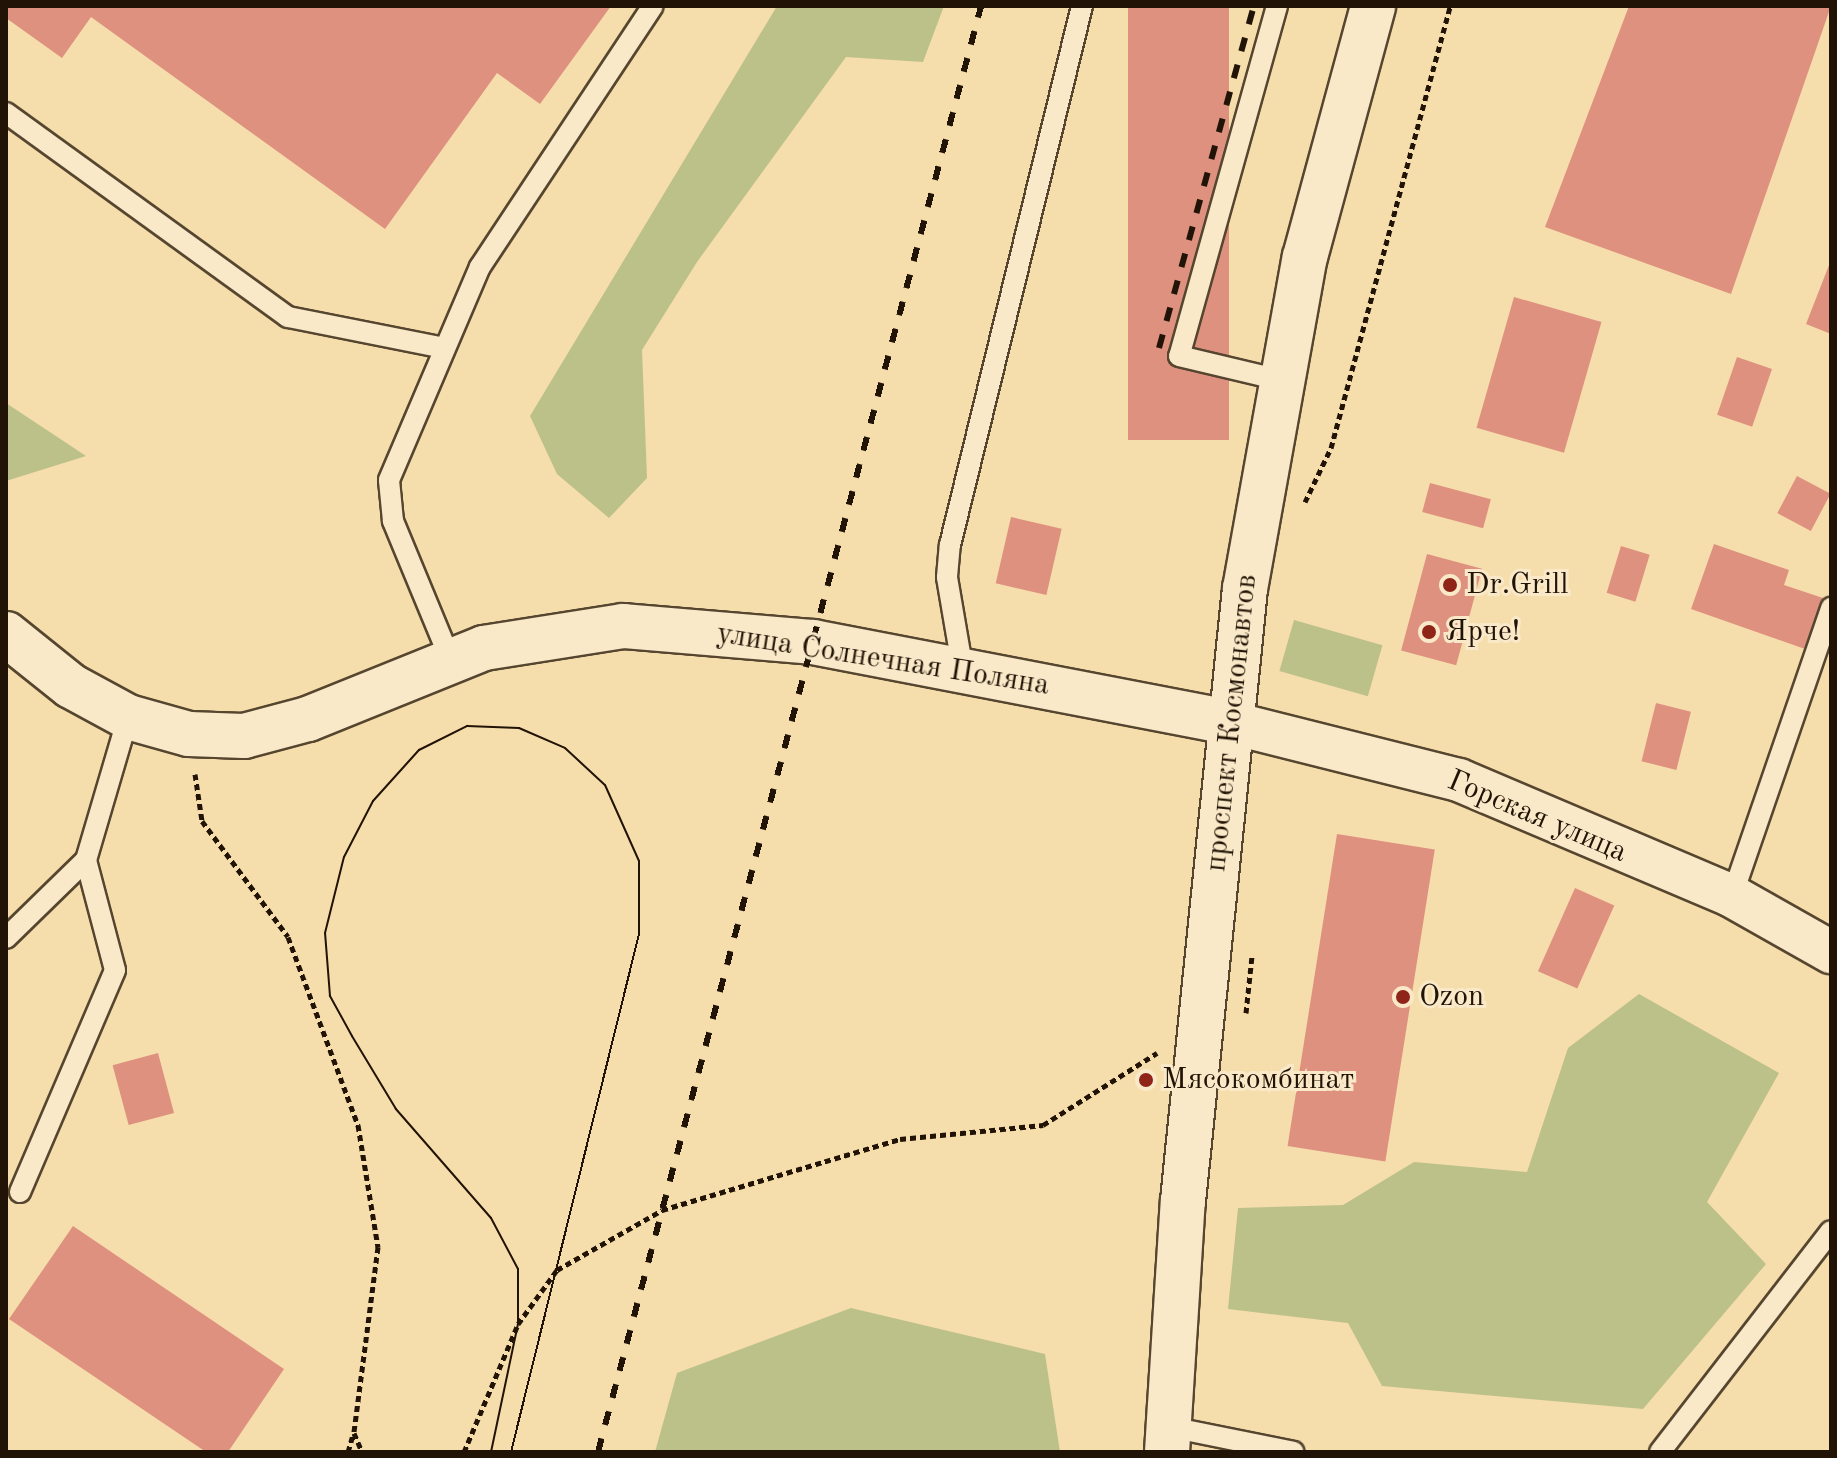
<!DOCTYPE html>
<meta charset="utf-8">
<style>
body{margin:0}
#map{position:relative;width:1837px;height:1458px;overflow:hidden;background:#f6ddac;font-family:"Old Standard TT",serif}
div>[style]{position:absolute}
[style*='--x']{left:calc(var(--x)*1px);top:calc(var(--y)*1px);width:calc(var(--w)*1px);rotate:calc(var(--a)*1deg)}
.green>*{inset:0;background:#bcc18a;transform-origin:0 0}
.building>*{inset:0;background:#df9180;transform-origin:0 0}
.path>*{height:5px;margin-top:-2.5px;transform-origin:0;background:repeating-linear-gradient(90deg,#211305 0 6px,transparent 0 10px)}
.roads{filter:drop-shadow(2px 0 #56462f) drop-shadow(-2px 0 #56462f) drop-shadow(0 2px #56462f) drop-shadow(0 -2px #56462f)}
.service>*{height:20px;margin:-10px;padding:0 10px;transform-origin:10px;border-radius:10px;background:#f9e9c9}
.minor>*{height:42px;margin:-21px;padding:0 21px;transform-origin:21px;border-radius:21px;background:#f9e9c9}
.tertiary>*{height:44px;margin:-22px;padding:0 22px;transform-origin:22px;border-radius:22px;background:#f9e9c9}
.secondary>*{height:44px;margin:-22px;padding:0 22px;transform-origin:22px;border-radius:22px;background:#f9e9c9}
.tram>*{height:2px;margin:-1px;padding:0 1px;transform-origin:1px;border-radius:1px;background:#211305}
.rail>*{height:6px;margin-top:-3px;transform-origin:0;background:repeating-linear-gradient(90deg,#211305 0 14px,transparent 0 28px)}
.dots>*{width:22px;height:22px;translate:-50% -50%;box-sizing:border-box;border:4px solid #f9e9c9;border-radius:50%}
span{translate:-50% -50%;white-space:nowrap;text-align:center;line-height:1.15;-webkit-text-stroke:6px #f9e9c9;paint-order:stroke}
.poi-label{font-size:30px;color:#211305}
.left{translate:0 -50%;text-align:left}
.street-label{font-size:30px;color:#211305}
.frame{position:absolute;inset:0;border:8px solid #211305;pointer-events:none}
</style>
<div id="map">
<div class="green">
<i style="clip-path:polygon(777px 6px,944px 6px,923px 62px,846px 57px,697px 262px,642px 350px,647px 478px,609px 518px,557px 474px,530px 416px)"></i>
<i style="clip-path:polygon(6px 403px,86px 456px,6px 481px)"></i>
<i style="left:1294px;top:620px;width:92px;height:53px;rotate:16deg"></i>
<i style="clip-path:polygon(1639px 994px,1779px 1073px,1707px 1202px,1766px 1264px,1643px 1409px,1382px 1386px,1348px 1323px,1228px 1309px,1238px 1208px,1343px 1205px,1414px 1162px,1527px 1172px,1568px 1048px)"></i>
<i style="clip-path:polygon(851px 1308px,1045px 1354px,1060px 1452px,655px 1452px,677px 1373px)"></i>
</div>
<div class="building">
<i style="clip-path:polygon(6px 6px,611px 6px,540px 104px,497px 73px,385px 229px,91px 17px,62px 58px,6px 18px)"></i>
<i style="left:1128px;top:6px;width:101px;height:434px"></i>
<i style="clip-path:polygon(1629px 6px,1831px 6px,1731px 294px,1545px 227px)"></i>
<i style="clip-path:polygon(1831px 260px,1831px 334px,1806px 324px)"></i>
<i style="left:1514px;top:297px;width:91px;height:136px;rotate:16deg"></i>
<i style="left:1737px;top:357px;width:37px;height:61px;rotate:19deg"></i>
<i style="left:1797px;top:476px;width:38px;height:42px;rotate:28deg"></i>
<i style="left:1430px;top:483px;width:63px;height:30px;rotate:15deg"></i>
<i style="left:1011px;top:517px;width:52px;height:68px;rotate:13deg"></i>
<i style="clip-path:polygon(1714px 544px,1789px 570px,1784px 585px,1823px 598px,1805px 649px,1691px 609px)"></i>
<i style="left:1621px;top:546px;width:30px;height:49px;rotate:17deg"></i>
<i style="left:1427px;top:554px;width:57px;height:100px;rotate:15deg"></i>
<i style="left:1656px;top:703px;width:36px;height:60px;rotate:14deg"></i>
<i style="left:1337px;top:834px;width:99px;height:316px;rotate:9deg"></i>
<i style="left:1575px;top:888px;width:43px;height:91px;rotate:24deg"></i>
<i style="left:158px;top:1053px;width:62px;height:47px;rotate:75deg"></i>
<i style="clip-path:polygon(73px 1226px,284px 1369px,228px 1452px,206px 1452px,9px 1319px)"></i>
</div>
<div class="path">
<i style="--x:1305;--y:502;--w:60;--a:-64.3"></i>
<i style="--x:1331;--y:448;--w:458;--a:-74.9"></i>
<i style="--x:195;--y:774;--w:48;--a:81.5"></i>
<i style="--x:202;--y:821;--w:144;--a:53.4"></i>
<i style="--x:288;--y:937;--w:201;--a:69.6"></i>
<i style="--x:358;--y:1125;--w:124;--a:80.7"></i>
<i style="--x:378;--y:1247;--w:188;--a:97.4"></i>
<i style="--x:354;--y:1433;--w:21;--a:67"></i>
<i style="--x:1246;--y:1013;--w:57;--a:-84"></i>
<i style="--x:348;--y:1452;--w:19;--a:-74"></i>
<i style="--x:464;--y:1452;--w:139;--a:-67.1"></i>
<i style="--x:518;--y:1324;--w:67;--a:-54.2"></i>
<i style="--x:557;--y:1270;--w:121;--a:-29.7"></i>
<i style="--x:662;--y:1210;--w:248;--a:-16.6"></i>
<i style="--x:900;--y:1139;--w:144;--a:-5.6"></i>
<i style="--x:1043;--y:1125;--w:135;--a:-32.3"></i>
</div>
<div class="roads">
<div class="service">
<i style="--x:1277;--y:6;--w:363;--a:105.6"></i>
<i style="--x:1179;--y:356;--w:104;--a:13.4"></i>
<i style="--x:6;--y:113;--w:348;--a:35.9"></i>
<i style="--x:288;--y:317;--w:159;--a:11.2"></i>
<i style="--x:451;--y:661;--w:152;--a:-112.5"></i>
<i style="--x:393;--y:521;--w:41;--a:-95.6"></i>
<i style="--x:389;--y:480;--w:232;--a:-66.9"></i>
<i style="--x:480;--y:267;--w:313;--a:-56.5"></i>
<i style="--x:963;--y:671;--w:95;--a:-99.7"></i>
<i style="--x:947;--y:577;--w:32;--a:-85"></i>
<i style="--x:950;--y:545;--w:555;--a:-76.24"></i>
<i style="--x:1732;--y:896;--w:305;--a:-71"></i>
<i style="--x:6;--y:938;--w:112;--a:-44.3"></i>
<i style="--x:20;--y:1192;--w:241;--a:-66.8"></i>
<i style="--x:115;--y:970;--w:114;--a:-104.8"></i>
<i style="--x:86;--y:860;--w:149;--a:-73.6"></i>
<i style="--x:1170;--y:1427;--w:126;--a:11.4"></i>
<i style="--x:1660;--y:1452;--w:279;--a:-52.3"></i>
</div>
<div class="minor">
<i style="--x:1228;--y:722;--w:238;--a:14.1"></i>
<i style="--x:1459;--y:780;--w:297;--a:23"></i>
<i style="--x:1732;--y:896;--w:114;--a:29.5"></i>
</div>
<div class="tertiary">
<i style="--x:6;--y:634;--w:83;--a:38.7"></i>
<i style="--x:71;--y:686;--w:65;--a:28.5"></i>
<i style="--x:128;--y:717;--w:63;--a:15.6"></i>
<i style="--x:189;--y:734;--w:55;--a:2.1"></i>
<i style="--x:244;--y:736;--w:66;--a:-14.9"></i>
<i style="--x:308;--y:719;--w:190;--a:-22"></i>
<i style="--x:484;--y:648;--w:141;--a:-9"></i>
<i style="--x:623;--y:626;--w:191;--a:4.8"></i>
<i style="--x:813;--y:642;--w:423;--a:10.9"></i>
</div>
<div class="secondary">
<i style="--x:1167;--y:1452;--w:252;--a:-86.4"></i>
<i style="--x:1183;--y:1201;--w:615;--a:-84.22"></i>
<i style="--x:1245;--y:589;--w:337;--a:-79.8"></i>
<i style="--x:1305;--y:257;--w:260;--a:-74.8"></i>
</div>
</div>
<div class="tram">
<i style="--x:491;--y:1452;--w:131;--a:-78.1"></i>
<i style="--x:518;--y:1324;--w:55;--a:-90"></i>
<i style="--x:518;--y:1269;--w:58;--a:-117.9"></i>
<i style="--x:491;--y:1218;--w:145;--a:-131.1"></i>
<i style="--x:396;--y:1109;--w:85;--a:-121.1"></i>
<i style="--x:352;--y:1036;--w:46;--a:-118.8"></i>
<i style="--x:330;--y:996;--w:63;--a:-94.5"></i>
<i style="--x:325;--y:933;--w:78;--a:-76"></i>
<i style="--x:344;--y:857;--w:63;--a:-62.6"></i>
<i style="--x:373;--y:801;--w:69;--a:-48"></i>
<i style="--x:419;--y:750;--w:54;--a:-26.6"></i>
<i style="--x:467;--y:726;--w:52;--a:2.2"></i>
<i style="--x:519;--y:728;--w:50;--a:23.5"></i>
<i style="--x:565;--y:748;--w:54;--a:42.8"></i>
<i style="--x:605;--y:785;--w:83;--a:65.9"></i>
<i style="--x:639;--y:861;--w:73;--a:90"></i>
<i style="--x:639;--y:934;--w:534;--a:103.88"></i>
</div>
<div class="rail">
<i style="--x:1159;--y:348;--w:355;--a:-74.5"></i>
<i style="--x:598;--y:1452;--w:1496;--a:-75.16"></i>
</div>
<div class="dots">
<i style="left:1450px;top:585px;background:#8f2418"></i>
<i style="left:1429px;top:632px;background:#8f2418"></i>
<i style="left:1403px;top:997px;background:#8f2418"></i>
<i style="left:1146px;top:1080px;background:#8f2418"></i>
</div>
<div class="poi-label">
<span class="left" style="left:1466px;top:585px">Dr.Grill</span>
<span class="left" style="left:1445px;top:632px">Ярче!</span>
<span class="left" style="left:1419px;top:997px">Ozon</span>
<span class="left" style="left:1162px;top:1080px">Мясокомбинат</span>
</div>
<div class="street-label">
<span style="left:883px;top:660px;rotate:9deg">улица Солнечная Поляна</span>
<span style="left:1232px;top:723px;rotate:-84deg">проспект Космонавтов</span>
<span style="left:1537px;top:817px;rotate:23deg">Горская улица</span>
</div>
<div class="frame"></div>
</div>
